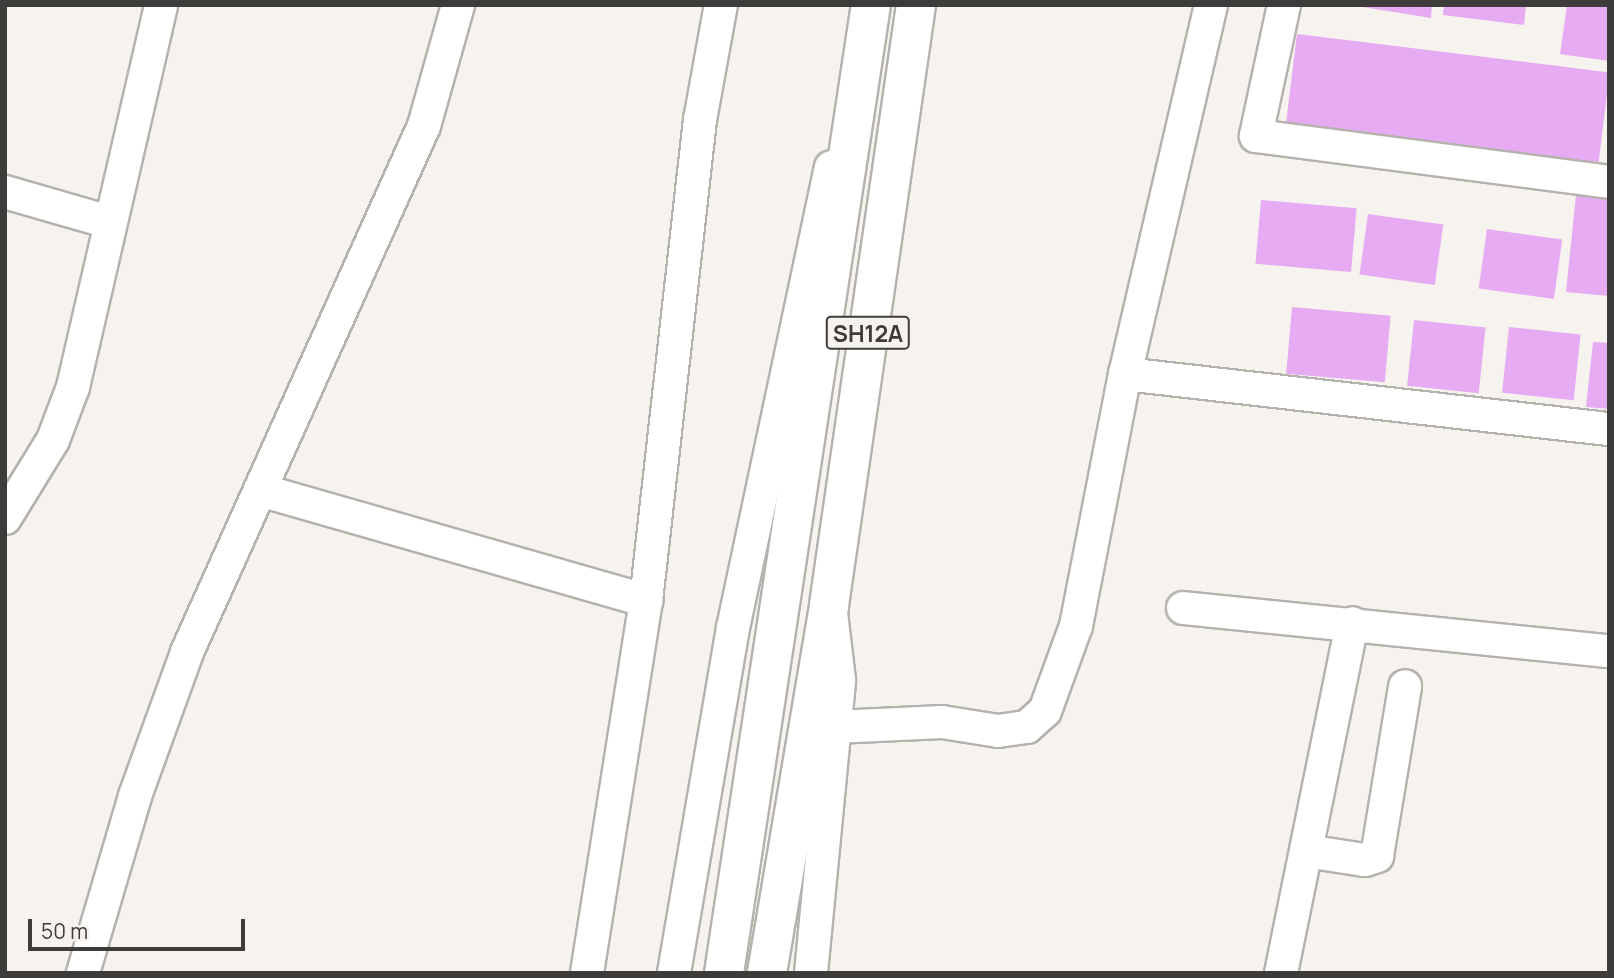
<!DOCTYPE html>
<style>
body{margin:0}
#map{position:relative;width:1614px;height:978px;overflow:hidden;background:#f6f3ee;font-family:Manrope,sans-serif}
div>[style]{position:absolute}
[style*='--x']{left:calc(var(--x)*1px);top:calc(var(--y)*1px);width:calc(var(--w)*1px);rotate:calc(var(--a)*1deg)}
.building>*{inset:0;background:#e6abf3;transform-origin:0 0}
.roads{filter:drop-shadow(2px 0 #b4b2ad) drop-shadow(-2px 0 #b4b2ad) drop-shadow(0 2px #b4b2ad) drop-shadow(0 -2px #b4b2ad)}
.minor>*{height:32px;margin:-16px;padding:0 16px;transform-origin:16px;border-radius:16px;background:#fff}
.primary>*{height:38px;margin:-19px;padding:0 19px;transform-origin:19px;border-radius:19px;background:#fff}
span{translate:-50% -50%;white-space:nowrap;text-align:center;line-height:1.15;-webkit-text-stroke:6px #f6f3ee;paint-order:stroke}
.shield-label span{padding:2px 5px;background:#f6f3ee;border:2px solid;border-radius:5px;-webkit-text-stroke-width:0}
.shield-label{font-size:23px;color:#3d3c3a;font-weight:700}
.frame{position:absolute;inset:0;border:7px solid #3d3c3a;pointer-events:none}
.scale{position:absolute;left:28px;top:919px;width:217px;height:32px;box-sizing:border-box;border:4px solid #3d3c3a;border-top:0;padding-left:9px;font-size:21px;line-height:24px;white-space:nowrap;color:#3d3c3a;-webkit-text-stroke:5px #f6f3ee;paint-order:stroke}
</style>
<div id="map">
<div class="building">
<i style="clip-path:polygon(1350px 5px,1432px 5px,1431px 18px)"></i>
<i style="clip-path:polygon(1444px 5px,1526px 5px,1524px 25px,1443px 15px)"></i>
<i style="clip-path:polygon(1567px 5px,1609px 5px,1609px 61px,1560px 54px)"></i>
<i style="left:1297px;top:34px;width:315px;height:91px;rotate:7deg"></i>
<i style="clip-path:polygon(1576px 195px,1609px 198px,1609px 296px,1566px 292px)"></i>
<i style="left:1261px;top:200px;width:96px;height:64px;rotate:5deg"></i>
<i style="left:1368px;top:214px;width:76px;height:61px;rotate:8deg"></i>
<i style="left:1487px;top:229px;width:76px;height:60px;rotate:8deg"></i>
<i style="left:1292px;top:307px;width:99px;height:67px;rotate:5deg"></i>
<i style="left:1414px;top:320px;width:72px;height:66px;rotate:6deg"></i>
<i style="left:1509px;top:327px;width:72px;height:66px;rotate:6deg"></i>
<i style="clip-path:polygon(1593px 342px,1609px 343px,1609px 409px,1586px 407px)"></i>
</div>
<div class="roads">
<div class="minor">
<i style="--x:1211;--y:5;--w:379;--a:103.1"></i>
<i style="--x:1125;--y:374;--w:487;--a:6.5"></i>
<i style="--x:1284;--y:5;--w:134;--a:102.1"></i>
<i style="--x:1256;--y:136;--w:356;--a:7.4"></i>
<i style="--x:5;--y:192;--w:108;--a:16.1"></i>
<i style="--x:260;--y:490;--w:402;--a:16"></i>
<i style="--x:5;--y:518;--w:92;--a:-58.4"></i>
<i style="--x:53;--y:440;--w:57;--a:-69.3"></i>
<i style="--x:73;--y:387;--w:392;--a:-77"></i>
<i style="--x:1183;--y:608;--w:428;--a:5.8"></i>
<i style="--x:835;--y:727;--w:107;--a:-2.7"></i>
<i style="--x:942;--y:722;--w:57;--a:9.1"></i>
<i style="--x:998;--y:731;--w:29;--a:-8"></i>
<i style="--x:1027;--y:727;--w:24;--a:-42"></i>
<i style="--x:1045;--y:711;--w:90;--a:-70"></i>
<i style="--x:1076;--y:626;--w:257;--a:-79"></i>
<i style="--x:1306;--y:851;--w:60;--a:8.7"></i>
<i style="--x:1365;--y:860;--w:13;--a:-18"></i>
<i style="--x:1377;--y:856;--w:172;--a:-80.6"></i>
<i style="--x:83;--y:973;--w:184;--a:-73.6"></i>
<i style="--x:135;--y:796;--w:153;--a:-70.1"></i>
<i style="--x:187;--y:652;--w:577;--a:-65.75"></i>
<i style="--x:424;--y:126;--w:126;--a:-74.3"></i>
<i style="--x:587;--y:973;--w:377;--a:-81"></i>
<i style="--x:646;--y:601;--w:484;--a:-83.6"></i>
<i style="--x:700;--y:120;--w:117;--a:-79.7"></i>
<i style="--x:674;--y:973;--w:350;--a:-80.3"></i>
<i style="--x:733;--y:628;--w:471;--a:-78"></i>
<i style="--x:811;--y:973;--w:294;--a:-84.5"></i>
<i style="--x:839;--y:680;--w:67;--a:-96.8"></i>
<i style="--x:1281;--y:973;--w:357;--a:-78.5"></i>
</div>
<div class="primary">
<i style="--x:724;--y:973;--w:979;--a:-81.37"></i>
<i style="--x:767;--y:973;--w:373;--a:-80.4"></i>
<i style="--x:829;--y:605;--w:606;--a:-81.75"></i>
</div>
</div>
<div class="shield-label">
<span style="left:868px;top:333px">SH12A</span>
</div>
<div class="frame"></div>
<div class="scale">50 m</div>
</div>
